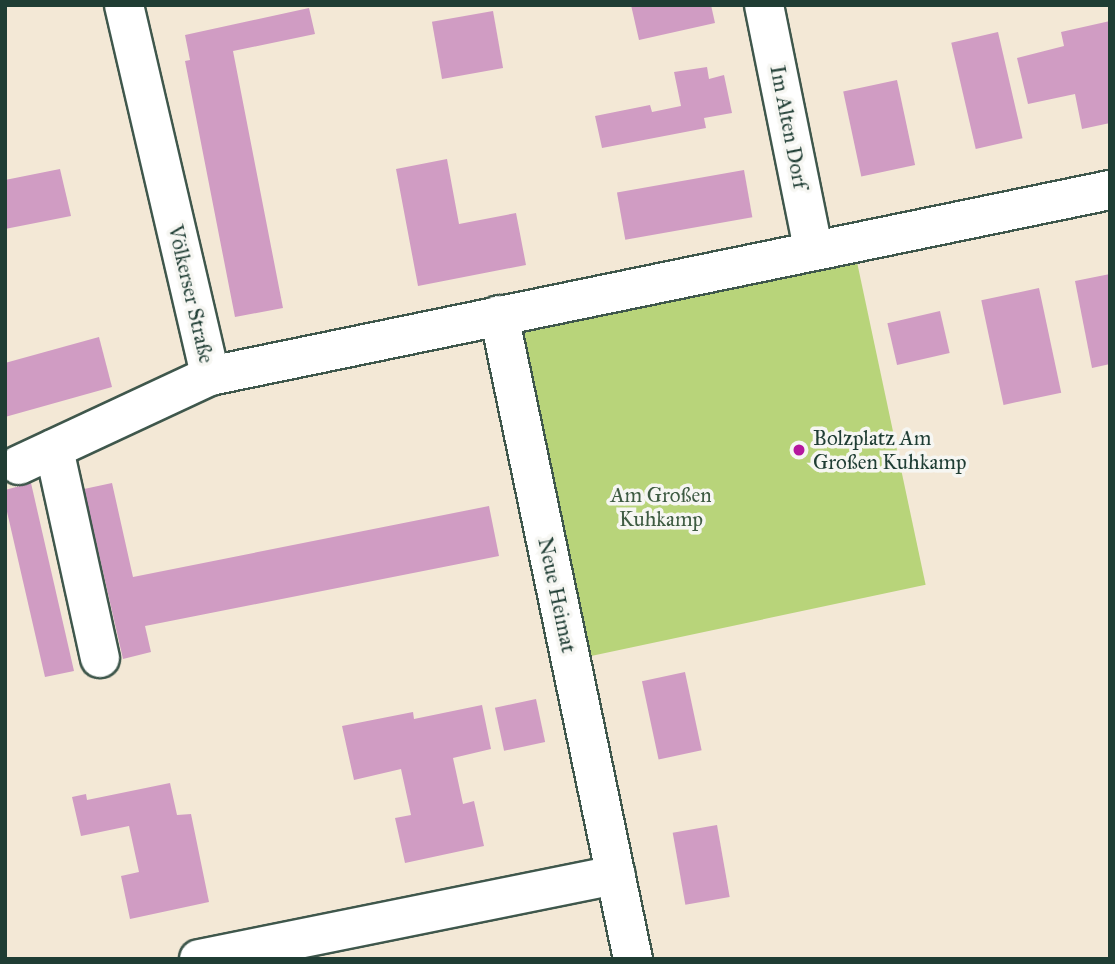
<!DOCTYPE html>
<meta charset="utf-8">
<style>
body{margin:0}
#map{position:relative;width:1115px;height:964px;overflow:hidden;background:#f3e8d6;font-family:"IM FELL Great Primer",serif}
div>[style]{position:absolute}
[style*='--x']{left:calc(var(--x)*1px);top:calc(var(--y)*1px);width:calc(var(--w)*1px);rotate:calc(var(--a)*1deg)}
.green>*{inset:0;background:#b8d47a;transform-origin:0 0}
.building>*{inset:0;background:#d09cc3;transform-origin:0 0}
.roads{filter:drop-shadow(2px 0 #3f574c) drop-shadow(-2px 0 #3f574c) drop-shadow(0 2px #3f574c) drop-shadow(0 -2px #3f574c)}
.minor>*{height:38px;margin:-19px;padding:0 19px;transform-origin:19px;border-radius:19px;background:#fff}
.dots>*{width:19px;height:19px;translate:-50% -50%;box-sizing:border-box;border:4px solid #f6f6f2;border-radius:50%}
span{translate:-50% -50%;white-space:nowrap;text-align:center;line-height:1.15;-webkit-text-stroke:7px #f6f6f2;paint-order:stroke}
.street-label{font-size:21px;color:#1f3d34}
.poi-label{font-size:21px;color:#1f3d34}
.left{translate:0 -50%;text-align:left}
.park-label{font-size:21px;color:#3e5b42}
.frame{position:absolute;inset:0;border:7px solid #1f3d34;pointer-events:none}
</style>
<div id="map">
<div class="green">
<i style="left:857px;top:262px;width:330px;height:342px;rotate:78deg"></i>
</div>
<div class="building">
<i style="clip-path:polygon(631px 5px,711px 5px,715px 23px,639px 40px)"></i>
<i style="clip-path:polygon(309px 8px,315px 34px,233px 51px,283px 308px,235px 317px,185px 61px,190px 60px,185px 35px)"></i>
<i style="left:493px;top:11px;width:58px;height:62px;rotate:80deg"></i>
<i style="clip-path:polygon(1110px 21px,1110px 123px,1082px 129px,1075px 94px,1028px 104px,1017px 58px,1064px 46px,1061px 32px)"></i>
<i style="left:998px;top:32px;width:109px;height:48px;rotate:77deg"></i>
<i style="clip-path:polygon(707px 67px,709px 79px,724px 75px,732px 113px,704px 118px,706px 128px,602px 148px,595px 116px,650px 105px,652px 112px,681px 106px,674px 72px)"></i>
<i style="left:897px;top:80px;width:87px;height:55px;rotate:78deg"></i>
<i style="clip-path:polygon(447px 159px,459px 224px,516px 213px,526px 265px,418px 286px,396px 169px)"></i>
<i style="clip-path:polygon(60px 169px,71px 216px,5px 229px,5px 180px)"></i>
<i style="left:744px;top:170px;width:48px;height:129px;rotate:80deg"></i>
<i style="clip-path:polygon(1110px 274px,1110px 364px,1092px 368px,1075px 281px)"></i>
<i style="left:1039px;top:288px;width:107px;height:59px;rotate:78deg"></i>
<i style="left:940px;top:311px;width:43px;height:54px;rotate:77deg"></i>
<i style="clip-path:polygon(99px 337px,112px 387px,5px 417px,5px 363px)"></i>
<i style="clip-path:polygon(31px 483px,74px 671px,45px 677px,5px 503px,5px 490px)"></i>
<i style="clip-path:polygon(112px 483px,133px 577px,489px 506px,499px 556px,145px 626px,151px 652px,123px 659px,84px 489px)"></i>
<i style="left:685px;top:672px;width:80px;height:44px;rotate:78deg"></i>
<i style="left:536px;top:699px;width:44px;height:42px;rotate:78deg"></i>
<i style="clip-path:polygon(482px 705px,491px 749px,453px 758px,463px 804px,474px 801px,484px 846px,405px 863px,395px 818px,411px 815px,401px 769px,354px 780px,342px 726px,413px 712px,414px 719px)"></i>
<i style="clip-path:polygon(170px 783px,177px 815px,191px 814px,209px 902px,130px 919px,121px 876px,139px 872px,129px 826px,81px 836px,72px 797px,86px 794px,87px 800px)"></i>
<i style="left:717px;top:825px;width:73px;height:45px;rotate:80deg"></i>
</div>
<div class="roads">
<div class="minor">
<i style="--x:124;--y:5;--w:381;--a:76.9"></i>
<i style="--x:764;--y:5;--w:248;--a:78.6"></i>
<i style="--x:499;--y:315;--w:658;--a:78.25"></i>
<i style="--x:54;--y:449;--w:214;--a:77.6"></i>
<i style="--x:19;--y:465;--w:211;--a:-25"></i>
<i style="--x:210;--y:376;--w:919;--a:-11.68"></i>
<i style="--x:199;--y:959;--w:425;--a:-11.4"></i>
</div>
</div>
<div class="dots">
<i style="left:799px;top:450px;background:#b5179e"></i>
</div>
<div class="street-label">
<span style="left:789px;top:127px;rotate:79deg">Im Alten Dorf</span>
<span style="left:191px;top:294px;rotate:77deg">Völkerser Straße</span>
<span style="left:557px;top:595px;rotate:78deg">Neue Heimat</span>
</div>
<div class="poi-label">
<span class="left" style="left:813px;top:450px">Bolzplatz Am<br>Großen Kuhkamp</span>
</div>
<div class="park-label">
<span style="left:661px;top:507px">Am Großen<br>Kuhkamp</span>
</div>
<div class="frame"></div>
</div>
